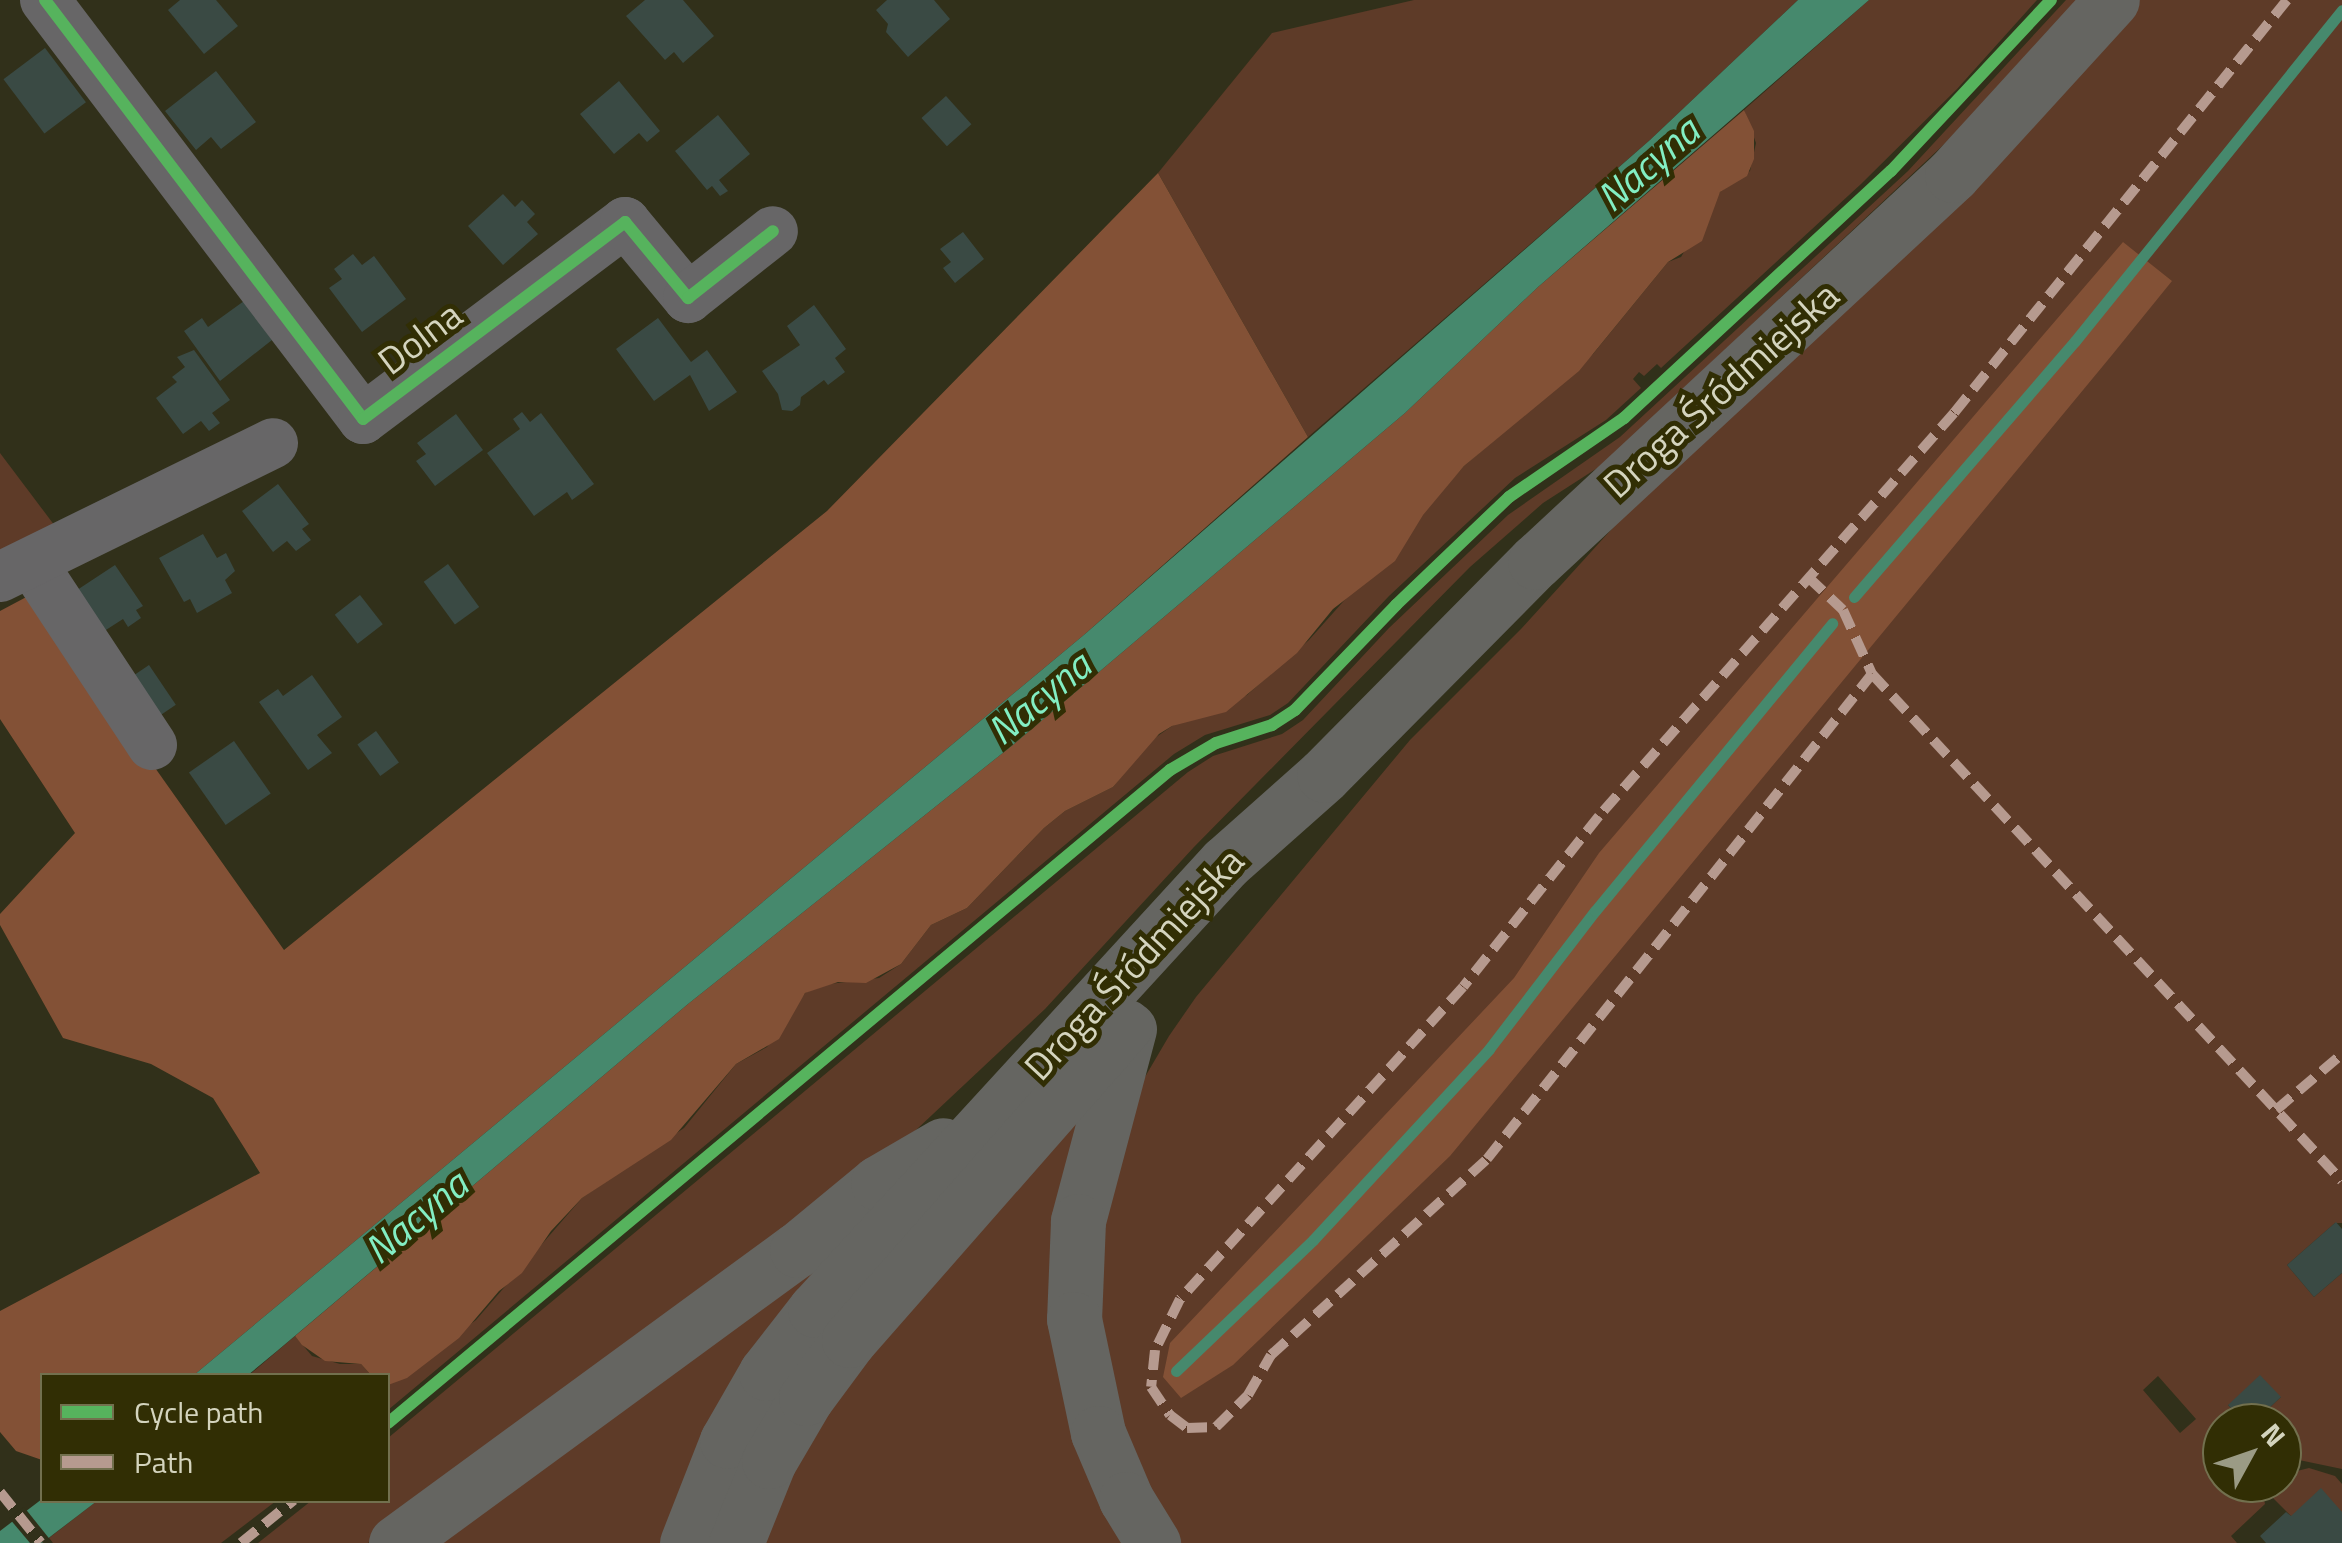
<!DOCTYPE html>
<meta charset="utf-8">
<style>
body{margin:0}
#map{position:relative;width:2342px;height:1543px;overflow:hidden;background:#31301a;font-family:"Titillium Web",sans-serif}
div>[style]{position:absolute}
[style*='--x']{left:calc(var(--x)*1px);top:calc(var(--y)*1px);width:calc(var(--w)*1px);rotate:calc(var(--a)*1deg)}
.green>*{inset:0;background:#5e3b28}
.forest>*{inset:0;background:#835136}
.water>*{inset:0;background:#46896d}
.pier>*{inset:0;background:#31301a}
.stream>*{height:11px;margin:-5.5px;padding:0 5.5px;transform-origin:5.5px;border-radius:5.5px;background:#46896d}
.building>*{inset:0;background:#3a4a44;transform-origin:0 0}
.minor>*{height:50px;margin:-25px;padding:0 25px;transform-origin:25px;border-radius:25px;background:#676667}
.major>*{height:55px;margin:-27.5px;padding:0 27.5px;transform-origin:27.5px;border-radius:27.5px;background:#656561}
.quiet>*{height:10px;margin-top:-5px;transform-origin:0;background:repeating-linear-gradient(90deg,#b69a8f 0 20px,transparent 0 30px)}
.cycleway>*{height:12px;margin:-6px;padding:0 6px;transform-origin:6px;border-radius:6px;background:#56b35d}
span{translate:-50% -50%;white-space:nowrap;text-align:center;line-height:1.15;-webkit-text-stroke:10px #312e04;paint-order:stroke}
.street-label{font-size:38px;color:#d4d4be}
.water-label{font-size:40px;color:#82eec3;font-style:italic}
.legend{position:absolute;left:40px;top:1373px;width:350px;height:130px;box-sizing:border-box;background:#312e04;border:2px solid #72704e;margin:0;padding:12px 18px;list-style:none;font-size:30px;color:#d4d4be}
.legend li{display:flex;align-items:center;gap:20px;height:50px}
.legend b{width:50px;border:2px solid #72704e}
.north{position:absolute;left:2202px;top:1403px;width:100px;height:100px;box-sizing:border-box;background:#312e04;border:2px solid #72704e;border-radius:50%;rotate:50deg;font-size:28px;font-weight:700;line-height:40px;text-align:center;color:#d4d4be}
.north::after{content:'';display:block;margin:auto;width:35px;height:45px;background:#9b9b85;clip-path:polygon(50% 0,100% 100%,50% 72%,0 100%)}
</style>
<div id="map">
<div class="green">
<i style="clip-path:polygon(1414px 0,1798px 0,1650px 140px,1308px 437px,1158px 173px,1272px 33px)"></i>
<i style="clip-path:polygon(1869px 0,2037px 0,1957px 89px,1861px 184px,1661px 368px,1657px 364px,1644px 376px,1639px 372px,1633px 379px,1641px 388px,1606px 420px,1515px 478px,1389px 596px,1288px 703px,1270px 715px,1205px 735px,1174px 754px,388px 1410px,388px 1385px,476px 1320px,582px 1198px,684px 1128px,736px 1064px,767px 1047px,805px 993px,821px 985px,879px 978px,901px 964px,931px 925px,967px 908px,1044px 828px,1065px 811px,1113px 787px,1149px 742px,1172px 726px,1247px 695px,1309px 640px,1464px 466px,1593px 354px,1668px 262px,1681px 257px,1720px 192px,1750px 171px,1756px 143px,1744px 110px)"></i>
<i style="clip-path:polygon(2066px 0,2083px 0,2020px 73px,1602px 465px,1543px 503px,1470px 567px,1194px 847px,1045px 1009px,916px 1130px,703px 1298px,368px 1543px,258px 1543px,311px 1501px,388px 1500px,388px 1438px,1188px 772px,1213px 756px,1282px 734px,1303px 720px,1389px 628px,1508px 515px,1620px 437px,1908px 171px)"></i>
<i style="clip-path:polygon(evenodd,2138px 0,2342px 0,2342px 1223px,2335px 1223px,2287px 1265px,2314px 1297px,2342px 1273px,2342px 1469px,2299px 1460px,2282px 1433px,2282px 1423px,2276px 1423px,2268px 1409px,2281px 1397px,2228px 1405px,2245px 1423px,2222px 1423px,2222px 1483px,2270px 1483px,2262px 1490px,2265px 1504px,2231px 1536px,2237px 1543px,1175px 1543px,1119px 1440px,1092px 1258px,1142px 1082px,1169px 1036px,1196px 997px,1410px 740px,1521px 629px,1649px 488px,2138px 0,2158px 1376px,2196px 1419px,2180px 1433px,2143px 1390px,2158px 1376px)"></i>
<i style="clip-path:polygon(0 453px,64px 538px,0 569px)"></i>
<i style="clip-path:polygon(1082px 1106px,1075px 1149px,1131px 1543px,755px 1543px,808px 1429px)"></i>
<i style="clip-path:polygon(853px 1225px,670px 1543px,424px 1543px)"></i>
<i style="clip-path:polygon(295px 1336px,312px 1356px,340px 1364px,361px 1364px,371px 1375px,248px 1376px)"></i>
<i style="clip-path:polygon(2309px 1468px,2335px 1476px,2342px 1484px,2342px 1512px,2291px 1516px,2271px 1496px,2293px 1472px)"></i>
<i style="clip-path:polygon(97px 1501px,276px 1501px,221px 1543px,53px 1543px,49px 1538px)"></i>
</div>
<div class="forest">
<i style="clip-path:polygon(1744px 110px,1754px 131px,1754px 159px,1747px 176px,1720px 192px,1702px 241px,1668px 262px,1579px 371px,1464px 466px,1423px 515px,1395px 561px,1333px 609px,1297px 653px,1226px 712px,1172px 726px,1159px 734px,1113px 787px,1065px 811px,1044px 828px,967px 908px,931px 925px,901px 964px,866px 983px,838px 982px,805px 993px,779px 1039px,736px 1064px,671px 1140px,582px 1198px,551px 1231px,522px 1273px,499px 1291px,459px 1338px,407px 1378px,388px 1385px,388px 1376px,371px 1375px,361px 1364px,325px 1361px,302px 1345px,295px 1336px,688px 1004px,1014px 744px,1405px 413px,1538px 287px)"></i>
<i style="clip-path:polygon(1158px 173px,1308px 437px,1085px 634px,194px 1375px,42px 1376px,42px 1460px,16px 1451px,0 1432px,0 1311px,260px 1173px,213px 1098px,151px 1064px,63px 1038px,0 925px,0 914px,75px 833px,0 719px,0 611px,32px 594px,284px 950px,827px 511px)"></i>
<i style="clip-path:polygon(2123px 242px,2172px 281px,2112px 355px,1450px 1156px,1233px 1365px,1181px 1398px,1163px 1377px,1170px 1343px,1514px 978px,1599px 853px)"></i>
</div>
<div class="water">
<i style="clip-path:polygon(1798px 0,1869px 0,1538px 287px,1405px 413px,1014px 744px,688px 1004px,277px 1351px,248px 1375px,194px 1375px,1085px 634px,1650px 140px)"></i>
<i style="clip-path:polygon(42px 1499px,97px 1501px,42px 1543px,0 1543px,0 1531px)"></i>
</div>
<div class="pier">
<i style="clip-path:polygon(24px 1507px,52px 1542px,30px 1543px,9px 1518px)"></i>
</div>
<div class="stream">
<i style="--x:1854;--y:597;--w:338;--a:-49.2"></i>
<i style="--x:2075;--y:341;--w:425;--a:-51.1"></i>
<i style="--x:1176;--y:1371;--w:190;--a:-43.7"></i>
<i style="--x:1313;--y:1240;--w:260;--a:-47.3"></i>
<i style="--x:1489;--y:1049;--w:174;--a:-52.5"></i>
<i style="--x:1595;--y:911;--w:373;--a:-50.5"></i>
</div>
<div class="building">
<i style="clip-path:polygon(180px 0,216px 0,238px 26px,204px 54px,168px 10px)"></i>
<i style="clip-path:polygon(645px 0,683px 0,714px 36px,683px 63px,674px 52px,665px 60px,626px 16px)"></i>
<i style="clip-path:polygon(887px 0,934px 0,950px 19px,908px 57px,886px 32px,888px 24px,876px 10px)"></i>
<i style="left:45px;top:48px;width:68px;height:52px;rotate:53deg"></i>
<i style="clip-path:polygon(216px 71px,256px 122px,221px 149px,211px 137px,196px 150px,165px 111px)"></i>
<i style="clip-path:polygon(619px 81px,660px 131px,647px 142px,639px 133px,614px 154px,580px 114px)"></i>
<i style="left:946px;top:96px;width:38px;height:33px;rotate:48deg"></i>
<i style="clip-path:polygon(718px 115px,750px 154px,719px 180px,728px 191px,720px 196px,712px 186px,707px 190px,675px 151px)"></i>
<i style="clip-path:polygon(503px 194px,515px 207px,522px 200px,535px 214px,527px 222px,538px 234px,503px 265px,468px 226px)"></i>
<i style="clip-path:polygon(963px 232px,984px 259px,955px 283px,943px 268px,951px 262px,940px 249px)"></i>
<i style="clip-path:polygon(353px 254px,362px 265px,374px 256px,406px 299px,362px 332px,329px 288px,342px 279px,334px 269px)"></i>
<i style="clip-path:polygon(244px 301px,272px 340px,220px 381px,184px 331px,202px 318px,208px 327px)"></i>
<i style="clip-path:polygon(814px 305px,846px 349px,835px 358px,845px 372px,828px 385px,824px 380px,801px 397px,800px 405px,792px 411px,782px 410px,778px 394px,762px 371px,800px 345px,787px 326px)"></i>
<i style="clip-path:polygon(658px 318px,691px 362px,707px 350px,737px 392px,709px 411px,690px 375px,654px 401px,616px 349px)"></i>
<i style="clip-path:polygon(194px 350px,230px 400px,212px 413px,220px 423px,209px 431px,201px 421px,183px 434px,156px 398px,177px 382px,172px 377px,185px 367px,177px 357px)"></i>
<i style="clip-path:polygon(522px 412px,530px 422px,541px 413px,594px 484px,572px 500px,567px 492px,534px 516px,487px 453px,520px 429px,513px 419px)"></i>
<i style="clip-path:polygon(456px 414px,483px 450px,435px 486px,416px 461px,426px 454px,417px 443px)"></i>
<i style="clip-path:polygon(278px 484px,309px 524px,302px 529px,311px 540px,296px 551px,287px 541px,273px 552px,242px 511px)"></i>
<i style="clip-path:polygon(203px 534px,217px 558px,226px 553px,235px 571px,225px 580px,232px 593px,197px 613px,190px 599px,184px 602px,159px 558px)"></i>
<i style="left:448px;top:564px;width:53px;height:30px;rotate:54deg"></i>
<i style="clip-path:polygon(115px 565px,143px 606px,136px 610px,141px 618px,128px 627px,123px 619px,95px 637px,68px 596px)"></i>
<i style="left:360px;top:595px;width:37px;height:32px;rotate:52deg"></i>
<i style="left:149px;top:665px;width:48px;height:36px;rotate:56deg"></i>
<i style="clip-path:polygon(312px 675px,342px 717px,317px 735px,332px 753px,308px 770px,259px 702px,278px 689px,283px 696px)"></i>
<i style="left:376px;top:731px;width:39px;height:23px;rotate:54deg"></i>
<i style="left:234px;top:741px;width:64px;height:55px;rotate:55deg"></i>
<i style="clip-path:polygon(2336px 1222px,2342px 1229px,2342px 1273px,2314px 1297px,2287px 1265px)"></i>
<i style="clip-path:polygon(2260px 1375px,2281px 1397px,2253px 1423px,2245px 1423px,2228px 1405px)"></i>
<i style="clip-path:polygon(2321px 1488px,2342px 1512px,2342px 1543px,2266px 1543px,2260px 1536px,2286px 1512px,2291px 1516px)"></i>
</div>
<div class="minor">
<i style="--x:45;--y:0;--w:526;--a:52.8"></i>
<i style="--x:363;--y:419;--w:328;--a:-36.9"></i>
<i style="--x:625;--y:222;--w:99;--a:50.3"></i>
<i style="--x:688;--y:298;--w:108;--a:-38.2"></i>
<i style="--x:32;--y:563;--w:218;--a:56.6"></i>
<i style="--x:0;--y:577;--w:304;--a:-26.1"></i>
</div>
<div class="major">
<i style="--x:1129;--y:1029;--w:199;--a:104.9"></i>
<i style="--x:1078;--y:1221;--w:98;--a:92.3"></i>
<i style="--x:1074;--y:1319;--w:116;--a:78.1"></i>
<i style="--x:1098;--y:1433;--w:72;--a:67"></i>
<i style="--x:1126;--y:1499;--w:52;--a:58.5"></i>
<i style="--x:396;--y:1543;--w:497;--a:-36.2"></i>
<i style="--x:797;--y:1250;--w:105;--a:-39.6"></i>
<i style="--x:878;--y:1183;--w:75;--a:-30.3"></i>
<i style="--x:687;--y:1543;--w:110;--a:-68.6"></i>
<i style="--x:727;--y:1441;--w:78;--a:-60.2"></i>
<i style="--x:766;--y:1373;--w:80;--a:-52.1"></i>
<i style="--x:815;--y:1310;--w:607;--a:-47.47"></i>
<i style="--x:1225;--y:863;--w:132;--a:-41.6"></i>
<i style="--x:1324;--y:775;--w:300;--a:-45.3"></i>
<i style="--x:1535;--y:562;--w:569;--a:-42.86"></i>
<i style="--x:1952;--y:175;--w:237;--a:-47.6"></i>
<i style="--x:736;--y:1543;--w:88;--a:-68.1"></i>
<i style="--x:769;--y:1461;--w:73;--a:-59.6"></i>
<i style="--x:806;--y:1398;--w:72;--a:-53.4"></i>
<i style="--x:849;--y:1340;--w:418;--a:-48.7"></i>
</div>
<div class="quiet">
<i style="--x:2287;--y:0;--w:531;--a:128.88"></i>
<i style="--x:1954;--y:413;--w:537;--a:131.38"></i>
<i style="--x:1599;--y:816;--w:218;--a:128.5"></i>
<i style="--x:1463;--y:987;--w:421;--a:132.2"></i>
<i style="--x:1180;--y:1299;--w:57;--a:116.1"></i>
<i style="--x:1155;--y:1350;--w:37;--a:96"></i>
<i style="--x:1151;--y:1387;--w:34;--a:56"></i>
<i style="--x:1170;--y:1415;--w:21;--a:37"></i>
<i style="--x:1187;--y:1428;--w:29;--a:-2"></i>
<i style="--x:1216;--y:1427;--w:45;--a:-45"></i>
<i style="--x:1248;--y:1395;--w:46;--a:-60.1"></i>
<i style="--x:1271;--y:1355;--w:292;--a:-42.2"></i>
<i style="--x:1487;--y:1159;--w:619;--a:-51.56"></i>
<i style="--x:1872;--y:674;--w:691;--a:47.17"></i>
<i style="--x:1808;--y:577;--w:48;--a:43.3"></i>
<i style="--x:1843;--y:610;--w:70;--a:65.6"></i>
<i style="--x:2276;--y:1110;--w:87;--a:-40.3"></i>
<i style="--x:0;--y:1492;--w:65;--a:51.2"></i>
<i style="--x:241;--y:1543;--w:68;--a:-39.1"></i>
</div>
<div class="cycleway">
<i style="--x:45;--y:0;--w:526;--a:52.8"></i>
<i style="--x:363;--y:419;--w:328;--a:-36.9"></i>
<i style="--x:625;--y:222;--w:99;--a:50.3"></i>
<i style="--x:688;--y:298;--w:108;--a:-38.2"></i>
<i style="--x:388;--y:1423;--w:1019;--a:-39.86"></i>
<i style="--x:1170;--y:770;--w:53;--a:-30.4"></i>
<i style="--x:1216;--y:743;--w:59;--a:-17.8"></i>
<i style="--x:1272;--y:725;--w:27;--a:-33"></i>
<i style="--x:1295;--y:710;--w:146;--a:-46.1"></i>
<i style="--x:1396;--y:605;--w:156;--a:-43.7"></i>
<i style="--x:1509;--y:497;--w:140;--a:-34.5"></i>
<i style="--x:1624;--y:418;--w:364;--a:-42.8"></i>
<i style="--x:1891;--y:171;--w:234;--a:-46.9"></i>
</div>
<div class="street-label">
<span style="left:420px;top:338px;rotate:-37deg">Dolna</span>
<span style="left:1721px;top:390px;rotate:-42deg">Droga Śródmiejska</span>
<span style="left:1134px;top:964px;rotate:-47deg">Droga Śródmiejska</span>
</div>
<div class="water-label">
<span style="left:1648px;top:164px;rotate:-41deg">Nacyna</span>
<span style="left:1039px;top:698px;rotate:-40deg">Nacyna</span>
<span style="left:416px;top:1217px;rotate:-40deg">Nacyna</span>
</div>
<ul class="legend">
<li><b style="height:12px;background:#56b35d"></b>Cycle path</li>
<li><b style="height:12px;background:#b69a8f"></b>Path</li>
</ul>
<div class="north">N</div>
</div>
